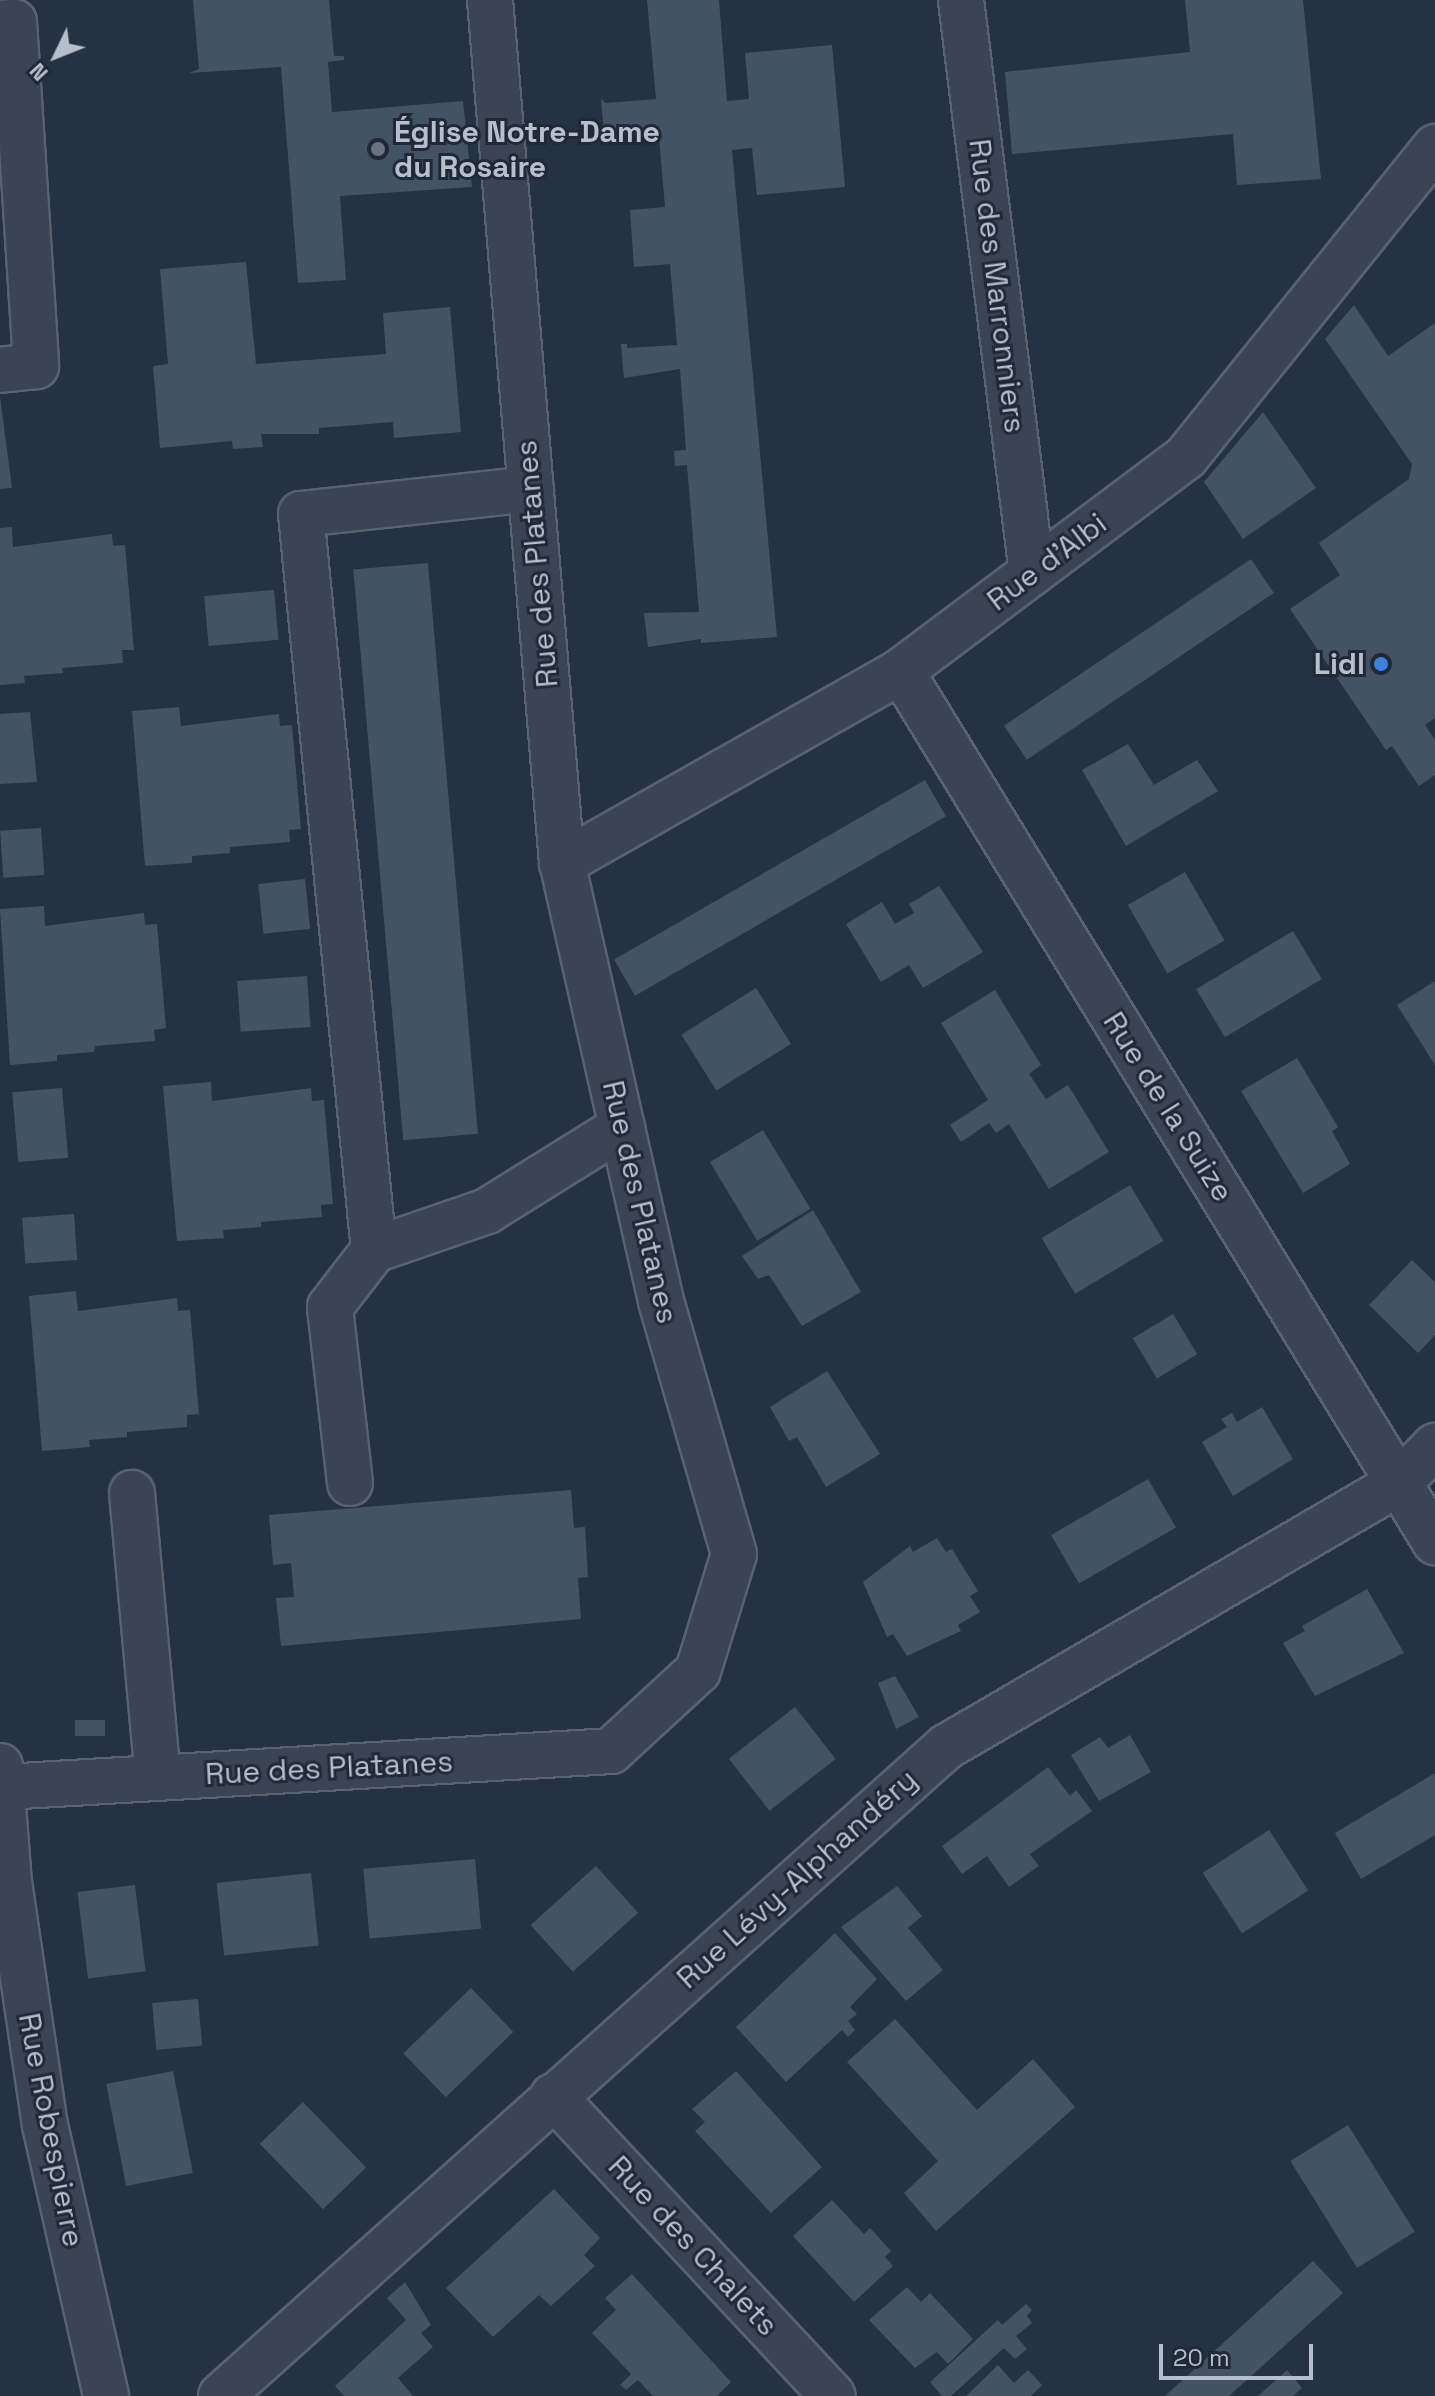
<!DOCTYPE html>
<meta charset="utf-8">
<style>
body{margin:0}
#map{position:relative;width:1435px;height:2396px;overflow:hidden;background:#253243;font-family:"Space Grotesk",sans-serif}
div>[style]{position:absolute}
[style*='--x']{left:calc(var(--x)*1px);top:calc(var(--y)*1px);width:calc(var(--w)*1px);rotate:calc(var(--a)*1deg)}
.building>*{inset:0;background:#445265;transform-origin:0 0}
.roads{filter:drop-shadow(2px 0 #586270) drop-shadow(-2px 0 #586270) drop-shadow(0 2px #586270) drop-shadow(0 -2px #586270)}
.minor>*{height:44px;margin:-22px;padding:0 22px;transform-origin:22px;border-radius:22px;background:#3a4453}
.dots>*{width:22px;height:22px;translate:-50% -50%;box-sizing:border-box;border:4px solid #1f2938;border-radius:50%}
span{translate:-50% -50%;white-space:nowrap;text-align:center;line-height:1.15;-webkit-text-stroke:6px #1f2938;paint-order:stroke}
.poi-label{font-size:30px;color:#b7bfcd;font-weight:700}
.left{translate:0 -50%;text-align:left}
.right{translate:-100% -50%;text-align:right}
.street-label{font-size:30px;color:#b7bfcd}
.north{position:absolute;left:16px;top:16px;width:80px;height:80px;-webkit-text-stroke:6px #1f2938;paint-order:stroke;rotate:227deg;font-size:22px;font-weight:700;line-height:32px;text-align:center;color:#b7bfcd}
.north::after{content:'';display:block;margin:auto;width:28px;height:36px;background:#b7bfcd;clip-path:polygon(50% 0,100% 100%,50% 72%,0 100%)}
.scale{position:absolute;left:1159px;top:2344px;width:154px;height:36px;box-sizing:border-box;border:4px solid #b7bfcd;border-top:0;padding-left:10px;font-size:24px;line-height:28px;white-space:nowrap;color:#b7bfcd;-webkit-text-stroke:6px #1f2938;paint-order:stroke}
</style>
<div id="map">
<div class="building">
<i style="clip-path:polygon(193px 0,329px 0,334px 56px,344px 56px,344px 60px,328px 62px,332px 112px,463px 101px,472px 187px,340px 196px,346px 280px,298px 283px,281px 67px,189px 73px,199px 69px)"></i>
<i style="clip-path:polygon(647px 0,719px 0,727px 101px,749px 99px,745px 53px,832px 45px,845px 187px,757px 195px,752px 148px,732px 150px,777px 637px,701px 643px,701px 639px,648px 647px,644px 613px,699px 612px,687px 465px,675px 466px,674px 451px,686px 450px,680px 369px,624px 378px,621px 344px,627px 344px,627px 348px,677px 345px,670px 264px,634px 267px,630px 210px,665px 207px,658px 126px,604px 134px,601px 99px,606px 103px,656px 99px)"></i>
<i style="clip-path:polygon(1185px 0,1303px 0,1321px 179px,1237px 185px,1233px 134px,1012px 154px,1005px 72px,1190px 52px)"></i>
<i style="clip-path:polygon(246px 262px,256px 364px,386px 354px,383px 313px,450px 307px,461px 432px,394px 438px,393px 422px,319px 428px,319px 434px,261px 434px,263px 447px,233px 449px,232px 441px,160px 448px,153px 366px,168px 364px,160px 269px)"></i>
<i style="clip-path:polygon(1354px 305px,1388px 356px,1435px 323px,1435px 718px,1425px 725px,1435px 740px,1435px 775px,1419px 786px,1392px 746px,1386px 750px,1290px 609px,1340px 575px,1319px 543px,1409px 479px,1412px 464px,1325px 339px)"></i>
<i style="clip-path:polygon(0 396px,12px 488px,0 489px)"></i>
<i style="clip-path:polygon(1263px 412px,1316px 488px,1243px 539px,1204px 482px)"></i>
<i style="clip-path:polygon(12px 527px,13px 547px,112px 534px,113px 546px,125px 545px,134px 650px,122px 650px,123px 663px,62px 668px,63px 673px,24px 676px,25px 683px,0 685px,0 528px)"></i>
<i style="left:1251px;top:559px;width:41px;height:298px;rotate:56deg"></i>
<i style="left:428px;top:563px;width:573px;height:75px;rotate:85deg"></i>
<i style="left:274px;top:590px;width:50px;height:70px;rotate:85deg"></i>
<i style="clip-path:polygon(179px 707px,181px 726px,279px 714px,280px 726px,292px 725px,301px 829px,289px 830px,290px 842px,230px 847px,230px 853px,192px 856px,192px 863px,145px 866px,132px 711px)"></i>
<i style="clip-path:polygon(30px 712px,37px 782px,0 784px,0 714px)"></i>
<i style="clip-path:polygon(1128px 744px,1154px 785px,1197px 760px,1218px 791px,1126px 846px,1082px 770px)"></i>
<i style="left:925px;top:780px;width:42px;height:359px;rotate:60deg"></i>
<i style="left:41px;top:828px;width:47px;height:41px;rotate:86deg"></i>
<i style="left:1185px;top:872px;width:79px;height:66px;rotate:60deg"></i>
<i style="left:305px;top:879px;width:50px;height:47px;rotate:84deg"></i>
<i style="clip-path:polygon(939px 886px,983px 952px,923px 988px,909px 965px,881px 982px,846px 924px,882px 902px,895px 924px,914px 913px,909px 904px)"></i>
<i style="clip-path:polygon(44px 906px,45px 926px,144px 913px,145px 925px,157px 924px,166px 1028px,154px 1030px,155px 1041px,95px 1046px,94px 1052px,57px 1055px,57px 1061px,10px 1065px,0 909px)"></i>
<i style="left:1293px;top:931px;width:56px;height:113px;rotate:59deg"></i>
<i style="left:307px;top:976px;width:51px;height:70px;rotate:86deg"></i>
<i style="clip-path:polygon(1435px 981px,1435px 1065px,1397px 1005px)"></i>
<i style="left:756px;top:988px;width:66px;height:88px;rotate:58deg"></i>
<i style="clip-path:polygon(995px 990px,1041px 1065px,1029px 1074px,1046px 1099px,1068px 1085px,1109px 1152px,1049px 1189px,1009px 1124px,996px 1133px,989px 1123px,961px 1142px,950px 1125px,988px 1100px,941px 1023px)"></i>
<i style="clip-path:polygon(1297px 1058px,1338px 1127px,1332px 1131px,1350px 1164px,1303px 1193px,1241px 1091px)"></i>
<i style="clip-path:polygon(211px 1082px,212px 1101px,311px 1088px,312px 1101px,324px 1100px,333px 1204px,321px 1205px,322px 1217px,261px 1222px,261px 1227px,223px 1230px,224px 1238px,177px 1241px,163px 1086px)"></i>
<i style="left:62px;top:1088px;width:70px;height:50px;rotate:85deg"></i>
<i style="left:763px;top:1130px;width:92px;height:62px;rotate:59deg"></i>
<i style="left:1130px;top:1185px;width:65px;height:103px;rotate:59deg"></i>
<i style="clip-path:polygon(813px 1210px,861px 1292px,802px 1326px,769px 1275px,758px 1279px,742px 1256px)"></i>
<i style="left:74px;top:1214px;width:46px;height:52px;rotate:86deg"></i>
<i style="clip-path:polygon(1412px 1260px,1435px 1282px,1435px 1335px,1418px 1353px,1369px 1305px)"></i>
<i style="clip-path:polygon(76px 1291px,78px 1311px,177px 1298px,178px 1311px,190px 1310px,199px 1414px,187px 1415px,187px 1427px,127px 1432px,127px 1437px,89px 1440px,90px 1447px,42px 1451px,29px 1296px)"></i>
<i style="left:1173px;top:1314px;width:47px;height:47px;rotate:59deg"></i>
<i style="clip-path:polygon(827px 1371px,880px 1454px,826px 1487px,797px 1437px,789px 1441px,770px 1407px)"></i>
<i style="clip-path:polygon(1262px 1407px,1293px 1459px,1233px 1496px,1202px 1442px,1227px 1427px,1221px 1419px,1232px 1413px,1237px 1422px)"></i>
<i style="left:1148px;top:1479px;width:56px;height:112px;rotate:60deg"></i>
<i style="clip-path:polygon(571px 1490px,574px 1528px,585px 1527px,588px 1577px,578px 1578px,581px 1619px,281px 1646px,276px 1598px,294px 1597px,291px 1563px,273px 1565px,269px 1515px)"></i>
<i style="clip-path:polygon(937px 1538px,946px 1552px,952px 1549px,978px 1591px,970px 1596px,980px 1612px,958px 1625px,961px 1631px,907px 1656px,893px 1634px,887px 1637px,863px 1582px,910px 1546px,913px 1552px)"></i>
<i style="clip-path:polygon(1367px 1589px,1404px 1653px,1315px 1696px,1283px 1643px,1305px 1631px,1302px 1626px)"></i>
<i style="clip-path:polygon(895px 1676px,919px 1717px,896px 1729px,878px 1683px)"></i>
<i style="left:795px;top:1707px;width:66px;height:84px;rotate:52deg"></i>
<i style="left:105px;top:1720px;width:16px;height:30px;rotate:90deg"></i>
<i style="clip-path:polygon(1130px 1735px,1151px 1772px,1099px 1801px,1071px 1755px,1100px 1737px,1108px 1748px)"></i>
<i style="clip-path:polygon(1048px 1767px,1070px 1796px,1076px 1790px,1092px 1811px,1030px 1854px,1039px 1866px,1009px 1887px,987px 1856px,962px 1874px,942px 1846px)"></i>
<i style="clip-path:polygon(1435px 1773px,1435px 1835px,1361px 1879px,1335px 1833px)"></i>
<i style="left:1269px;top:1830px;width:72px;height:79px;rotate:57deg"></i>
<i style="left:475px;top:1859px;width:70px;height:112px;rotate:85deg"></i>
<i style="left:596px;top:1866px;width:63px;height:88px;rotate:48deg"></i>
<i style="left:311px;top:1873px;width:73px;height:95px;rotate:84deg"></i>
<i style="left:135px;top:1885px;width:87px;height:58px;rotate:83deg"></i>
<i style="clip-path:polygon(897px 1886px,922px 1916px,908px 1928px,943px 1970px,906px 2001px,841px 1927px)"></i>
<i style="clip-path:polygon(835px 1933px,877px 1979px,850px 2007px,857px 2014px,848px 2021px,855px 2030px,848px 2037px,842px 2030px,786px 2082px,736px 2027px)"></i>
<i style="left:471px;top:1988px;width:61px;height:94px;rotate:46deg"></i>
<i style="left:198px;top:1999px;width:47px;height:46px;rotate:85deg"></i>
<i style="clip-path:polygon(895px 2019px,977px 2110px,1033px 2059px,1075px 2107px,936px 2231px,904px 2193px,938px 2161px,847px 2062px)"></i>
<i style="left:173px;top:2071px;width:104px;height:68px;rotate:79deg"></i>
<i style="clip-path:polygon(736px 2071px,822px 2167px,771px 2213px,695px 2131px,705px 2122px,692px 2109px)"></i>
<i style="left:303px;top:2102px;width:91px;height:60px;rotate:46deg"></i>
<i style="left:1348px;top:2125px;width:126px;height:68px;rotate:58deg"></i>
<i style="clip-path:polygon(554px 2189px,600px 2238px,584px 2255px,595px 2266px,551px 2306px,539px 2295px,493px 2337px,446px 2288px)"></i>
<i style="clip-path:polygon(832px 2200px,864px 2234px,870px 2228px,891px 2251px,885px 2257px,893px 2266px,854px 2302px,793px 2236px)"></i>
<i style="clip-path:polygon(1313px 2261px,1343px 2293px,1229px 2396px,1165px 2396px)"></i>
<i style="clip-path:polygon(632px 2274px,731px 2382px,717px 2396px,653px 2396px,638px 2380px,626px 2390px,620px 2385px,631px 2374px,592px 2333px,616px 2310px,605px 2298px)"></i>
<i style="clip-path:polygon(405px 2282px,431px 2325px,421px 2333px,433px 2347px,398px 2378px,413px 2396px,344px 2396px,335px 2386px,406px 2320px,387px 2298px)"></i>
<i style="clip-path:polygon(907px 2287px,921px 2302px,930px 2293px,973px 2339px,948px 2364px,937px 2352px,915px 2368px,869px 2320px)"></i>
<i style="clip-path:polygon(1026px 2304px,1032px 2310px,1027px 2316px,1032px 2323px,1016px 2336px,1027px 2349px,1015px 2359px,1004px 2348px,951px 2396px,942px 2396px,930px 2382px,998px 2320px,1002px 2325px)"></i>
<i style="clip-path:polygon(998px 2365px,1014px 2383px,1028px 2370px,1042px 2385px,1031px 2396px,966px 2396px)"></i>
<i style="clip-path:polygon(1287px 2370px,1302px 2388px,1293px 2396px,1258px 2396px)"></i>
</div>
<div class="roads">
<div class="minor">
<i style="--x:961;--y:0;--w:577;--a:82.94"></i>
<i style="--x:0;--y:23;--w:14;--a:-4"></i>
<i style="--x:14;--y:22;--w:345;--a:86.3"></i>
<i style="--x:36;--y:366;--w:36;--a:174"></i>
<i style="--x:531;--y:489;--w:231;--a:173.8"></i>
<i style="--x:301;--y:514;--w:740;--a:84.34"></i>
<i style="--x:374;--y:1250;--w:120;--a:-19"></i>
<i style="--x:487;--y:1211;--w:159;--a:-31.9"></i>
<i style="--x:901;--y:671;--w:1022;--a:58.49"></i>
<i style="--x:562;--y:863;--w:390;--a:-29.5"></i>
<i style="--x:901;--y:671;--w:356;--a:-36.9"></i>
<i style="--x:1186;--y:457;--w:398;--a:-51.2"></i>
<i style="--x:350;--y:1483;--w:177;--a:-96.5"></i>
<i style="--x:330;--y:1307;--w:72;--a:-52.3"></i>
<i style="--x:132;--y:1493;--w:286;--a:84.8"></i>
<i style="--x:0;--y:1766;--w:116;--a:85.6"></i>
<i style="--x:9;--y:1882;--w:246;--a:81.6"></i>
<i style="--x:45;--y:2125;--w:278;--a:77.3"></i>
<i style="--x:4;--y:1787;--w:608;--a:-3.39"></i>
<i style="--x:611;--y:1751;--w:118;--a:-42.6"></i>
<i style="--x:698;--y:1671;--w:122;--a:-72.9"></i>
<i style="--x:734;--y:1554;--w:263;--a:-106.1"></i>
<i style="--x:661;--y:1301;--w:449;--a:-102.7"></i>
<i style="--x:562;--y:863;--w:866;--a:-94.77"></i>
<i style="--x:553;--y:2096;--w:410;--a:47"></i>
<i style="--x:221;--y:2396;--w:973;--a:-41.83"></i>
<i style="--x:946;--y:1747;--w:524;--a:-30.23"></i>
<i style="--x:1399;--y:1483;--w:52;--a:-45.8"></i>
</div>
</div>
<div class="dots">
<i style="left:378px;top:149px;background:#6b7280"></i>
<i style="left:1381px;top:664px;background:#3f7fe0"></i>
</div>
<div class="poi-label">
<span class="left" style="left:394px;top:149px">Église Notre-Dame<br>du Rosaire</span>
<span class="right" style="left:1365px;top:664px">Lidl</span>
</div>
<div class="street-label">
<span style="left:997px;top:286px;rotate:83deg">Rue des Marronniers</span>
<span style="left:1047px;top:562px;rotate:-37deg">Rue d'Albi</span>
<span style="left:537px;top:564px;rotate:-95deg">Rue des Platanes</span>
<span style="left:1168px;top:1107px;rotate:58deg">Rue de la Suize</span>
<span style="left:640px;top:1202px;rotate:77deg">Rue des Platanes</span>
<span style="left:329px;top:1768px;rotate:-3deg">Rue des Platanes</span>
<span style="left:797px;top:1879px;rotate:-42deg">Rue Lévy-Alphandéry</span>
<span style="left:51px;top:2130px;rotate:79deg">Rue Robespierre</span>
<span style="left:693px;top:2246px;rotate:47deg">Rue des Chalets</span>
</div>
<div class="north">N</div>
<div class="scale">20 m</div>
</div>
